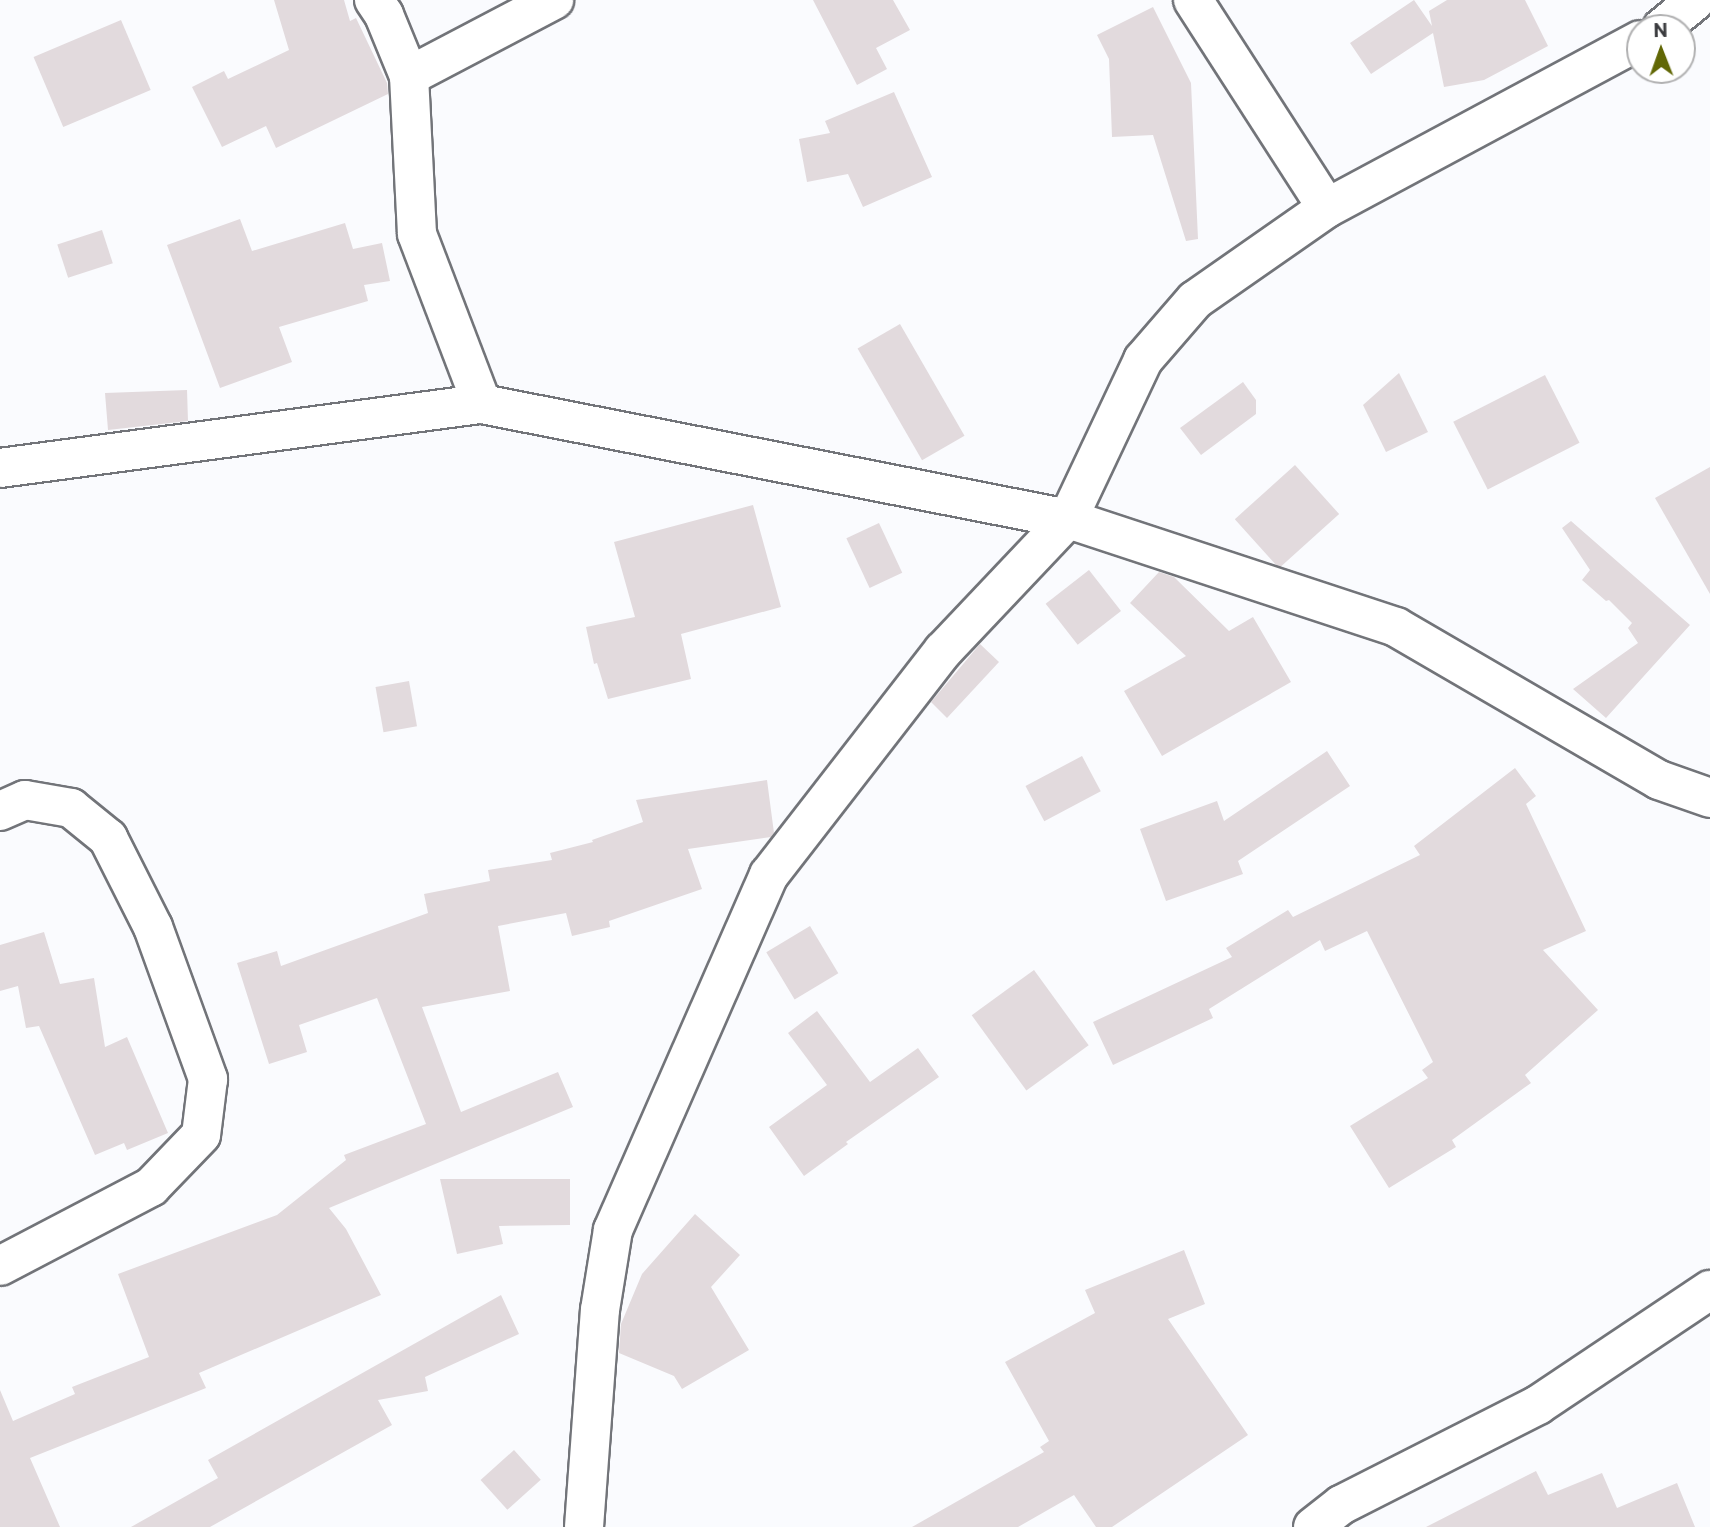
<!DOCTYPE html>
<style>
body{margin:0}
#map{position:relative;width:1710px;height:1527px;overflow:hidden;background:#fafbfe;font-family:Commissioner,sans-serif}
div>[style]{position:absolute}
[style*='--x']{left:calc(var(--x)*1px);top:calc(var(--y)*1px);width:calc(var(--w)*1px);rotate:calc(var(--a)*1deg)}
.building>*{inset:0;background:#e2dadd;transform-origin:0 0}
.roads{filter:drop-shadow(2px 0 #727479) drop-shadow(-2px 0 #727479) drop-shadow(0 2px #727479) drop-shadow(0 -2px #727479)}
.minor>*{height:38px;margin:-19px;padding:0 19px;transform-origin:19px;border-radius:19px;background:#fff}
span{translate:-50% -50%;white-space:nowrap;text-align:center;line-height:1.15;-webkit-text-stroke:6px #fff;paint-order:stroke}
.north{position:absolute;left:1626px;top:14px;width:70px;height:70px;box-sizing:border-box;background:#fff;border:2px solid #b1b1b2;border-radius:50%;rotate:359deg;font-size:19px;font-weight:700;line-height:28px;text-align:center;color:#3b3c3f}
.north::after{content:'';display:block;margin:auto;width:24px;height:32px;background:#616705;clip-path:polygon(50% 0,100% 100%,50% 72%,0 100%)}
</style>
<div id="map">
<div class="building">
<i style="clip-path:polygon(274px 0,344px 0,350px 21px,356px 18px,387px 83px,388px 94px,276px 148px,266px 126px,222px 147px,192px 87px,224px 71px,228px 79px,289px 50px)"></i>
<i style="clip-path:polygon(813px 0,893px 0,910px 30px,876px 48px,887px 69px,857px 85px)"></i>
<i style="clip-path:polygon(1414px 0,1432px 26px,1429px 11px,1447px 0,1525px 0,1548px 46px,1484px 80px,1444px 87px,1433px 33px,1371px 74px,1350px 43px)"></i>
<i style="clip-path:polygon(1153px 7px,1191px 83px,1198px 239px,1186px 241px,1153px 135px,1112px 137px,1109px 59px,1097px 35px)"></i>
<i style="left:121px;top:20px;width:76px;height:95px;rotate:67deg"></i>
<i style="clip-path:polygon(894px 92px,932px 177px,863px 207px,848px 174px,807px 182px,799px 139px,830px 133px,825px 121px)"></i>
<i style="clip-path:polygon(240px 219px,252px 251px,345px 223px,353px 249px,382px 243px,390px 281px,364px 285px,368px 301px,279px 327px,292px 362px,220px 388px,167px 245px)"></i>
<i style="left:102px;top:230px;width:35px;height:47px;rotate:72deg"></i>
<i style="left:900px;top:324px;width:129px;height:49px;rotate:60deg"></i>
<i style="clip-path:polygon(1399px 373px,1428px 432px,1386px 452px,1363px 405px)"></i>
<i style="left:1545px;top:375px;width:76px;height:103px;rotate:63deg"></i>
<i style="clip-path:polygon(1243px 382px,1256px 400px,1256px 414px,1201px 455px,1180px 428px)"></i>
<i style="clip-path:polygon(187px 390px,188px 421px,108px 430px,105px 393px)"></i>
<i style="left:1295px;top:465px;width:66px;height:81px;rotate:48deg"></i>
<i style="clip-path:polygon(1710px 467px,1710px 594px,1655px 498px)"></i>
<i style="clip-path:polygon(753px 505px,781px 607px,681px 634px,691px 679px,608px 699px,597px 663px,594px 664px,586px 627px,635px 617px,614px 542px)"></i>
<i style="clip-path:polygon(1571px 521px,1690px 625px,1606px 718px,1573px 689px,1638px 643px,1628px 628px,1632px 623px,1609px 600px,1606px 601px,1582px 580px,1590px 570px,1562px 528px)"></i>
<i style="left:879px;top:523px;width:55px;height:36px;rotate:65deg"></i>
<i style="left:1089px;top:570px;width:52px;height:55px;rotate:52deg"></i>
<i style="clip-path:polygon(1159px 572px,1174px 577px,1229px 631px,1253px 617px,1291px 682px,1162px 756px,1124px 691px,1186px 656px,1130px 603px)"></i>
<i style="clip-path:polygon(980px 644px,999px 662px,947px 718px,931px 702px)"></i>
<i style="left:409px;top:681px;width:46px;height:34px;rotate:80deg"></i>
<i style="clip-path:polygon(1327px 751px,1350px 786px,1238px 861px,1243px 874px,1166px 901px,1140px 829px,1217px 801px,1224px 821px)"></i>
<i style="left:1082px;top:756px;width:40px;height:64px;rotate:62deg"></i>
<i style="clip-path:polygon(1515px 768px,1536px 796px,1526px 804px,1586px 931px,1543px 950px,1598px 1010px,1525px 1075px,1531px 1083px,1452px 1140px,1456px 1147px,1389px 1188px,1350px 1126px,1428px 1078px,1422px 1070px,1433px 1062px,1367px 931px,1325px 951px,1320px 940px,1209px 1009px,1213px 1018px,1113px 1065px,1093px 1022px,1232px 957px,1226px 948px,1288px 910px,1293px 917px,1420px 855px,1414px 846px)"></i>
<i style="clip-path:polygon(767px 780px,774px 833px,771px 837px,688px 849px,702px 889px,609px 921px,610px 927px,572px 936px,566px 913px,498px 926px,510px 991px,422px 1007px,461px 1112px,558px 1072px,573px 1107px,329px 1208px,346px 1229px,381px 1295px,199px 1373px,206px 1388px,30px 1458px,60px 1527px,0 1527px,0 1390px,13px 1421px,75px 1394px,72px 1387px,149px 1357px,118px 1274px,277px 1215px,346px 1160px,344px 1155px,426px 1124px,377px 998px,299px 1025px,307px 1052px,269px 1064px,237px 963px,277px 951px,281px 966px,428px 913px,424px 894px,490px 881px,488px 870px,552px 860px,550px 853px,593px 842px,592px 840px,643px 822px,636px 800px)"></i>
<i style="left:810px;top:926px;width:55px;height:51px;rotate:59deg"></i>
<i style="clip-path:polygon(44px 932px,60px 984px,94px 978px,105px 1047px,127px 1037px,168px 1133px,127px 1150px,124px 1143px,95px 1155px,39px 1026px,26px 1028px,18px 986px,0 991px,0 945px)"></i>
<i style="left:1034px;top:970px;width:93px;height:77px;rotate:54deg"></i>
<i style="clip-path:polygon(817px 1011px,870px 1082px,918px 1048px,939px 1077px,846px 1142px,848px 1144px,804px 1176px,769px 1127px,827px 1085px,788px 1033px)"></i>
<i style="clip-path:polygon(440px 1179px,570px 1179px,570px 1225px,499px 1226px,503px 1244px,457px 1254px)"></i>
<i style="clip-path:polygon(695px 1214px,740px 1255px,711px 1287px,749px 1350px,682px 1389px,674px 1376px,619px 1353px,621px 1324px,642px 1274px)"></i>
<i style="clip-path:polygon(1184px 1250px,1205px 1304px,1168px 1319px,1248px 1435px,1112px 1527px,1096px 1527px,1074px 1495px,1018px 1527px,912px 1527px,1044px 1452px,1040px 1447px,1049px 1441px,1005px 1362px,1095px 1313px,1085px 1290px)"></i>
<i style="clip-path:polygon(501px 1295px,519px 1334px,425px 1377px,428px 1391px,378px 1400px,392px 1425px,210px 1527px,131px 1527px,218px 1478px,208px 1460px)"></i>
<i style="left:514px;top:1450px;width:40px;height:45px;rotate:48deg"></i>
<i style="clip-path:polygon(1536px 1471px,1548px 1495px,1602px 1473px,1617px 1508px,1677px 1483px,1695px 1527px,1426px 1527px)"></i>
</div>
<div class="roads">
<div class="minor">
<i style="--x:374;--y:0;--w:18;--a:56"></i>
<i style="--x:384;--y:15;--w:66;--a:67.7"></i>
<i style="--x:409;--y:76;--w:158;--a:87.1"></i>
<i style="--x:417;--y:234;--w:182;--a:69.1"></i>
<i style="--x:1193;--y:0;--w:247;--a:57.2"></i>
<i style="--x:1662;--y:28;--w:44;--a:-39.5"></i>
<i style="--x:409;--y:76;--w:164;--a:-27.7"></i>
<i style="--x:0;--y:468;--w:486;--a:-7.6"></i>
<i style="--x:482;--y:404;--w:597;--a:11.1"></i>
<i style="--x:1068;--y:519;--w:345;--a:18.2"></i>
<i style="--x:1396;--y:627;--w:304;--a:30.2"></i>
<i style="--x:1659;--y:780;--w:54;--a:19.4"></i>
<i style="--x:0;--y:811;--w:27;--a:-24"></i>
<i style="--x:25;--y:800;--w:47;--a:9.9"></i>
<i style="--x:71;--y:808;--w:48;--a:39"></i>
<i style="--x:108;--y:838;--w:100;--a:63.2"></i>
<i style="--x:153;--y:927;--w:162;--a:70.1"></i>
<i style="--x:208;--y:1079;--w:56;--a:97.1"></i>
<i style="--x:201;--y:1135;--w:72;--a:133.9"></i>
<i style="--x:151;--y:1187;--w:170;--a:152.4"></i>
<i style="--x:584;--y:1527;--w:218;--a:-85.8"></i>
<i style="--x:600;--y:1310;--w:81;--a:-80.8"></i>
<i style="--x:613;--y:1230;--w:388;--a:-66.3"></i>
<i style="--x:769;--y:875;--w:284;--a:-52.2"></i>
<i style="--x:943;--y:651;--w:182;--a:-46.6"></i>
<i style="--x:1068;--y:519;--w:176;--a:-64.7"></i>
<i style="--x:1143;--y:360;--w:79;--a:-49.1"></i>
<i style="--x:1195;--y:300;--w:161;--a:-34.9"></i>
<i style="--x:1327;--y:208;--w:355;--a:-28.2"></i>
<i style="--x:1313;--y:1527;--w:36;--a:-38"></i>
<i style="--x:1341;--y:1505;--w:221;--a:-26.9"></i>
<i style="--x:1538;--y:1405;--w:207;--a:-33.8"></i>
</div>
</div>
<div class="north">N</div>
</div>
